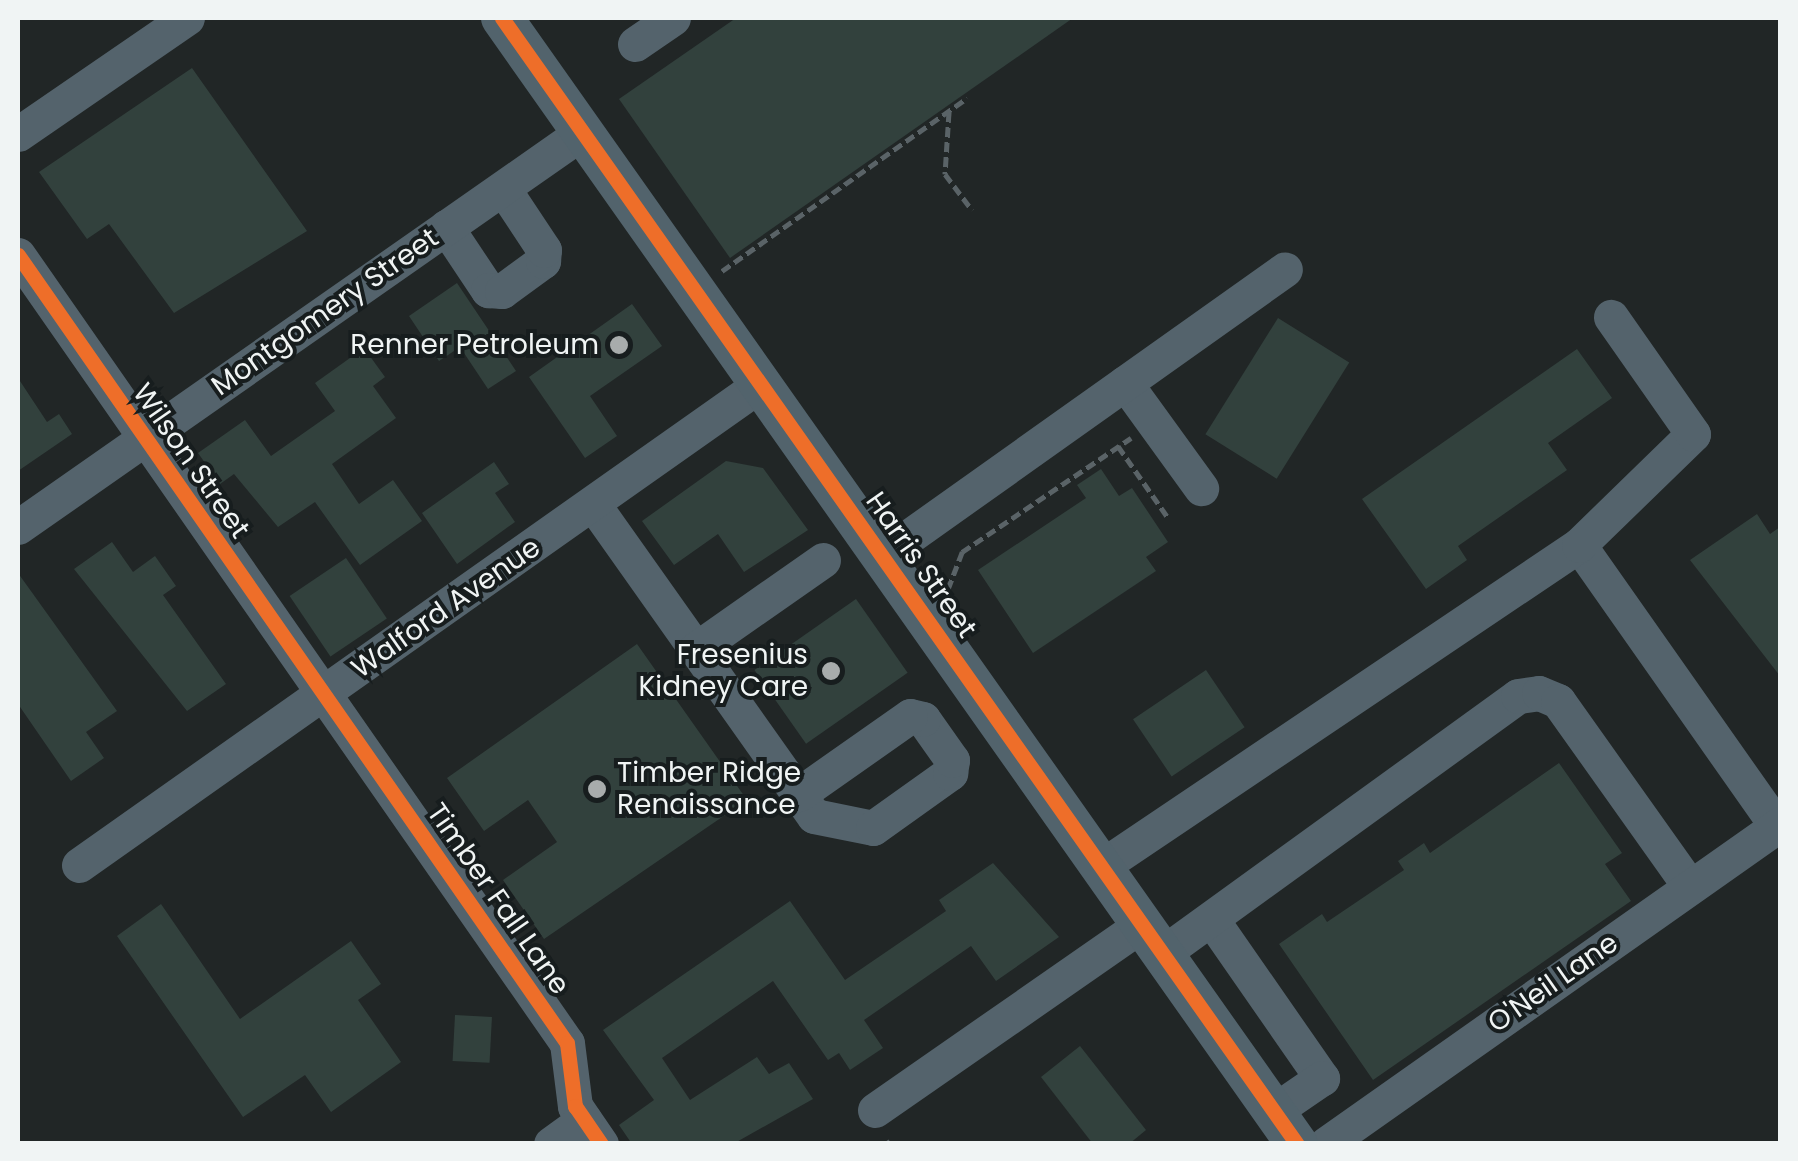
<!DOCTYPE html>
<style>
body{margin:0}
#map{position:relative;width:1798px;height:1161px;overflow:hidden;background:#212626;font-family:Poppins,sans-serif}
div>[style]{position:absolute}
[style*='--x']{left:calc(var(--x)*1px);top:calc(var(--y)*1px);width:calc(var(--w)*1px);rotate:calc(var(--a)*1deg)}
.building>*{inset:0;background:#32413d;transform-origin:0 0}
.path>*{height:5px;margin-top:-2.5px;transform-origin:0;background:repeating-linear-gradient(90deg,#5a6367 0 10px,transparent 0 15px)}
.minor>*{height:35px;margin:-17.5px;padding:0 17.5px;transform-origin:17.5px;border-radius:17.5px;background:#54636c}
.major>*{height:42px;margin:-21px;padding:0 21px;transform-origin:21px;border-radius:21px;background:#52636c}
.cycleway>*{height:15px;margin:-7.5px;padding:0 7.5px;transform-origin:7.5px;border-radius:7.5px;background:#ee6e29}
.dots>*{width:28px;height:28px;translate:-50% -50%;box-sizing:border-box;border:5px solid #171d1e;border-radius:50%}
span{translate:-50% -50%;white-space:nowrap;text-align:center;line-height:1.15;-webkit-text-stroke:8px #171d1e;paint-order:stroke}
.street-label{font-size:28px;color:#f0f4f4}
.poi-label{font-size:28px;color:#f0f4f4}
.right{translate:-100% -50%;text-align:right}
.left{translate:0 -50%;text-align:left}
.frame{position:absolute;inset:0;border:20px solid #f0f4f4;pointer-events:none}
</style>
<div id="map">
<div class="building">
<i style="clip-path:polygon(736px 18px,1073px 18px,730px 258px,619px 99px)"></i>
<i style="clip-path:polygon(192px 68px,307px 231px,174px 313px,109px 224px,87px 239px,39px 172px)"></i>
<i style="clip-path:polygon(457px 283px,516px 371px,488px 389px,460px 347px,439px 361px,409px 316px)"></i>
<i style="clip-path:polygon(632px 304px,662px 346px,590px 396px,617px 436px,585px 458px,529px 377px)"></i>
<i style="left:1278px;top:318px;width:84px;height:137px;rotate:32deg"></i>
<i style="clip-path:polygon(364px 348px,385px 377px,373px 386px,396px 418px,332px 464px,359px 504px,393px 480px,422px 521px,360px 565px,315px 502px,278px 527px,234px 474px,220px 484px,198px 453px,245px 420px,271px 456px,335px 411px,315px 383px)"></i>
<i style="clip-path:polygon(1577px 349px,1612px 398px,1548px 443px,1567px 470px,1458px 546px,1467px 560px,1426px 589px,1362px 499px)"></i>
<i style="clip-path:polygon(18px 378px,47px 422px,59px 414px,72px 434px,18px 471px)"></i>
<i style="clip-path:polygon(726px 461px,763px 468px,808px 530px,744px 572px,718px 534px,674px 565px,642px 521px)"></i>
<i style="clip-path:polygon(494px 462px,509px 484px,495px 493px,515px 522px,457px 564px,422px 513px)"></i>
<i style="clip-path:polygon(1101px 469px,1119px 496px,1132px 488px,1168px 542px,1146px 557px,1156px 571px,1033px 653px,978px 570px,1086px 498px,1077px 485px)"></i>
<i style="clip-path:polygon(1757px 514px,1770px 534px,1780px 527px,1780px 676px,1690px 560px)"></i>
<i style="clip-path:polygon(112px 542px,133px 572px,155px 556px,176px 586px,163px 595px,226px 684px,187px 711px,74px 569px)"></i>
<i style="left:346px;top:558px;width:73px;height:68px;rotate:56deg"></i>
<i style="clip-path:polygon(18px 573px,117px 711px,86px 732px,104px 758px,71px 781px,18px 704px)"></i>
<i style="left:856px;top:599px;width:90px;height:124px;rotate:55deg"></i>
<i style="clip-path:polygon(637px 644px,747px 800px,544px 939px,503px 880px,557px 842px,528px 800px,484px 831px,447px 778px)"></i>
<i style="left:1206px;top:670px;width:69px;height:88px;rotate:56deg"></i>
<i style="clip-path:polygon(1559px 763px,1622px 853px,1605px 864px,1631px 901px,1373px 1080px,1279px 944px,1322px 914px,1327px 922px,1404px 870px,1398px 861px,1424px 843px,1430px 853px)"></i>
<i style="clip-path:polygon(993px 863px,1059px 937px,996px 981px,971px 946px,864px 1020px,883px 1048px,850px 1070px,839px 1053px,828px 1060px,773px 981px,662px 1058px,690px 1100px,757px 1057px,769px 1074px,789px 1063px,813px 1099px,733px 1144px,632px 1144px,619px 1125px,654px 1100px,603px 1030px,790px 901px,845px 980px,946px 911px,939px 900px)"></i>
<i style="clip-path:polygon(161px 904px,240px 1019px,351px 941px,381px 984px,358px 1000px,401px 1062px,331px 1112px,305px 1075px,243px 1117px,117px 936px)"></i>
<i style="left:455px;top:1015px;width:37px;height:46px;rotate:3deg"></i>
<i style="clip-path:polygon(1080px 1046px,1146px 1130px,1129px 1144px,1093px 1144px,1041px 1077px)"></i>
</div>
<div class="path">
<i style="--x:949;--y:112;--w:62;--a:93.7"></i>
<i style="--x:945;--y:174;--w:45;--a:53.1"></i>
<i style="--x:722;--y:271;--w:300;--a:-35.2"></i>
<i style="--x:1118;--y:446;--w:89;--a:55.1"></i>
<i style="--x:948;--y:589;--w:40;--a:-69"></i>
<i style="--x:962;--y:552;--w:204;--a:-34"></i>
<i style="--x:886;--y:1144;--w:5;--a:-37"></i>
</div>
<div class="minor">
<i style="--x:635;--y:44;--w:46;--a:-34.4"></i>
<i style="--x:18;--y:134;--w:205;--a:-34.5"></i>
<i style="--x:446;--y:227;--w:76;--a:56.3"></i>
<i style="--x:488;--y:290;--w:14;--a:4"></i>
<i style="--x:502;--y:291;--w:51;--a:-36.2"></i>
<i style="--x:543;--y:261;--w:11;--a:-85"></i>
<i style="--x:544;--y:250;--w:74;--a:-123.5"></i>
<i style="--x:18;--y:255;--w:960;--a:55.14"></i>
<i style="--x:567;--y:1043;--w:64;--a:82.8"></i>
<i style="--x:575;--y:1106;--w:46;--a:55.6"></i>
<i style="--x:1125;--y:383;--w:130;--a:54.1"></i>
<i style="--x:593;--y:504;--w:382;--a:54.7"></i>
<i style="--x:814;--y:816;--w:60;--a:11.5"></i>
<i style="--x:873;--y:828;--w:95;--a:-35.5"></i>
<i style="--x:950;--y:773;--w:13;--a:-81"></i>
<i style="--x:952;--y:760;--w:50;--a:-125.3"></i>
<i style="--x:923;--y:719;--w:13;--a:-167"></i>
<i style="--x:910;--y:716;--w:136;--a:144.9"></i>
<i style="--x:18;--y:527;--w:691;--a:-34.98"></i>
<i style="--x:1579;--y:545;--w:345;--a:54.9"></i>
<i style="--x:883;--y:555;--w:493;--a:-35.4"></i>
<i style="--x:696;--y:649;--w:155;--a:-35"></i>
<i style="--x:79;--y:865;--w:836;--a:-35.21"></i>
<i style="--x:1102;--y:866;--w:575;--a:-33.94"></i>
<i style="--x:1579;--y:545;--w:159;--a:-44.2"></i>
<i style="--x:1693;--y:434;--w:143;--a:-125"></i>
<i style="--x:1212;--y:920;--w:193;--a:55.2"></i>
<i style="--x:1322;--y:1078;--w:58;--a:145.5"></i>
<i style="--x:1163;--y:953;--w:438;--a:-35.9"></i>
<i style="--x:1518;--y:696;--w:21;--a:-8"></i>
<i style="--x:1539;--y:693;--w:21;--a:23"></i>
<i style="--x:1558;--y:701;--w:228;--a:54.6"></i>
<i style="--x:875;--y:1110;--w:326;--a:-34.8"></i>
<i style="--x:551;--y:1144;--w:41;--a:-36"></i>
<i style="--x:1326;--y:1144;--w:555;--a:-35.18"></i>
</div>
<div class="major">
<i style="--x:502;--y:18;--w:1378;--a:54.78"></i>
</div>
<div class="cycleway">
<i style="--x:502;--y:18;--w:1378;--a:54.78"></i>
<i style="--x:18;--y:255;--w:960;--a:55.14"></i>
<i style="--x:567;--y:1043;--w:64;--a:82.8"></i>
<i style="--x:575;--y:1106;--w:46;--a:55.6"></i>
</div>
<div class="dots">
<i style="left:619px;top:345px;background:#a8acac"></i>
<i style="left:831px;top:671px;background:#a8acac"></i>
<i style="left:597px;top:789px;background:#a8acac"></i>
</div>
<div class="street-label">
<span style="left:325px;top:312px;rotate:-35deg">Montgomery Street</span>
<span style="left:191px;top:461px;rotate:55deg">Wilson Street</span>
<span style="left:921px;top:565px;rotate:55deg">Harris Street</span>
<span style="left:446px;top:608px;rotate:-35deg">Walford Avenue</span>
<span style="left:498px;top:899px;rotate:55deg">Timber Fall Lane</span>
<span style="left:1553px;top:983px;rotate:-35deg">O'Neil Lane</span>
</div>
<div class="poi-label">
<span class="right" style="left:599px;top:345px">Renner Petroleum</span>
<span class="right" style="left:808px;top:671px">Fresenius<br>Kidney Care</span>
<span class="left" style="left:617px;top:789px">Timber Ridge<br>Renaissance</span>
</div>
<div class="frame"></div>
</div>
